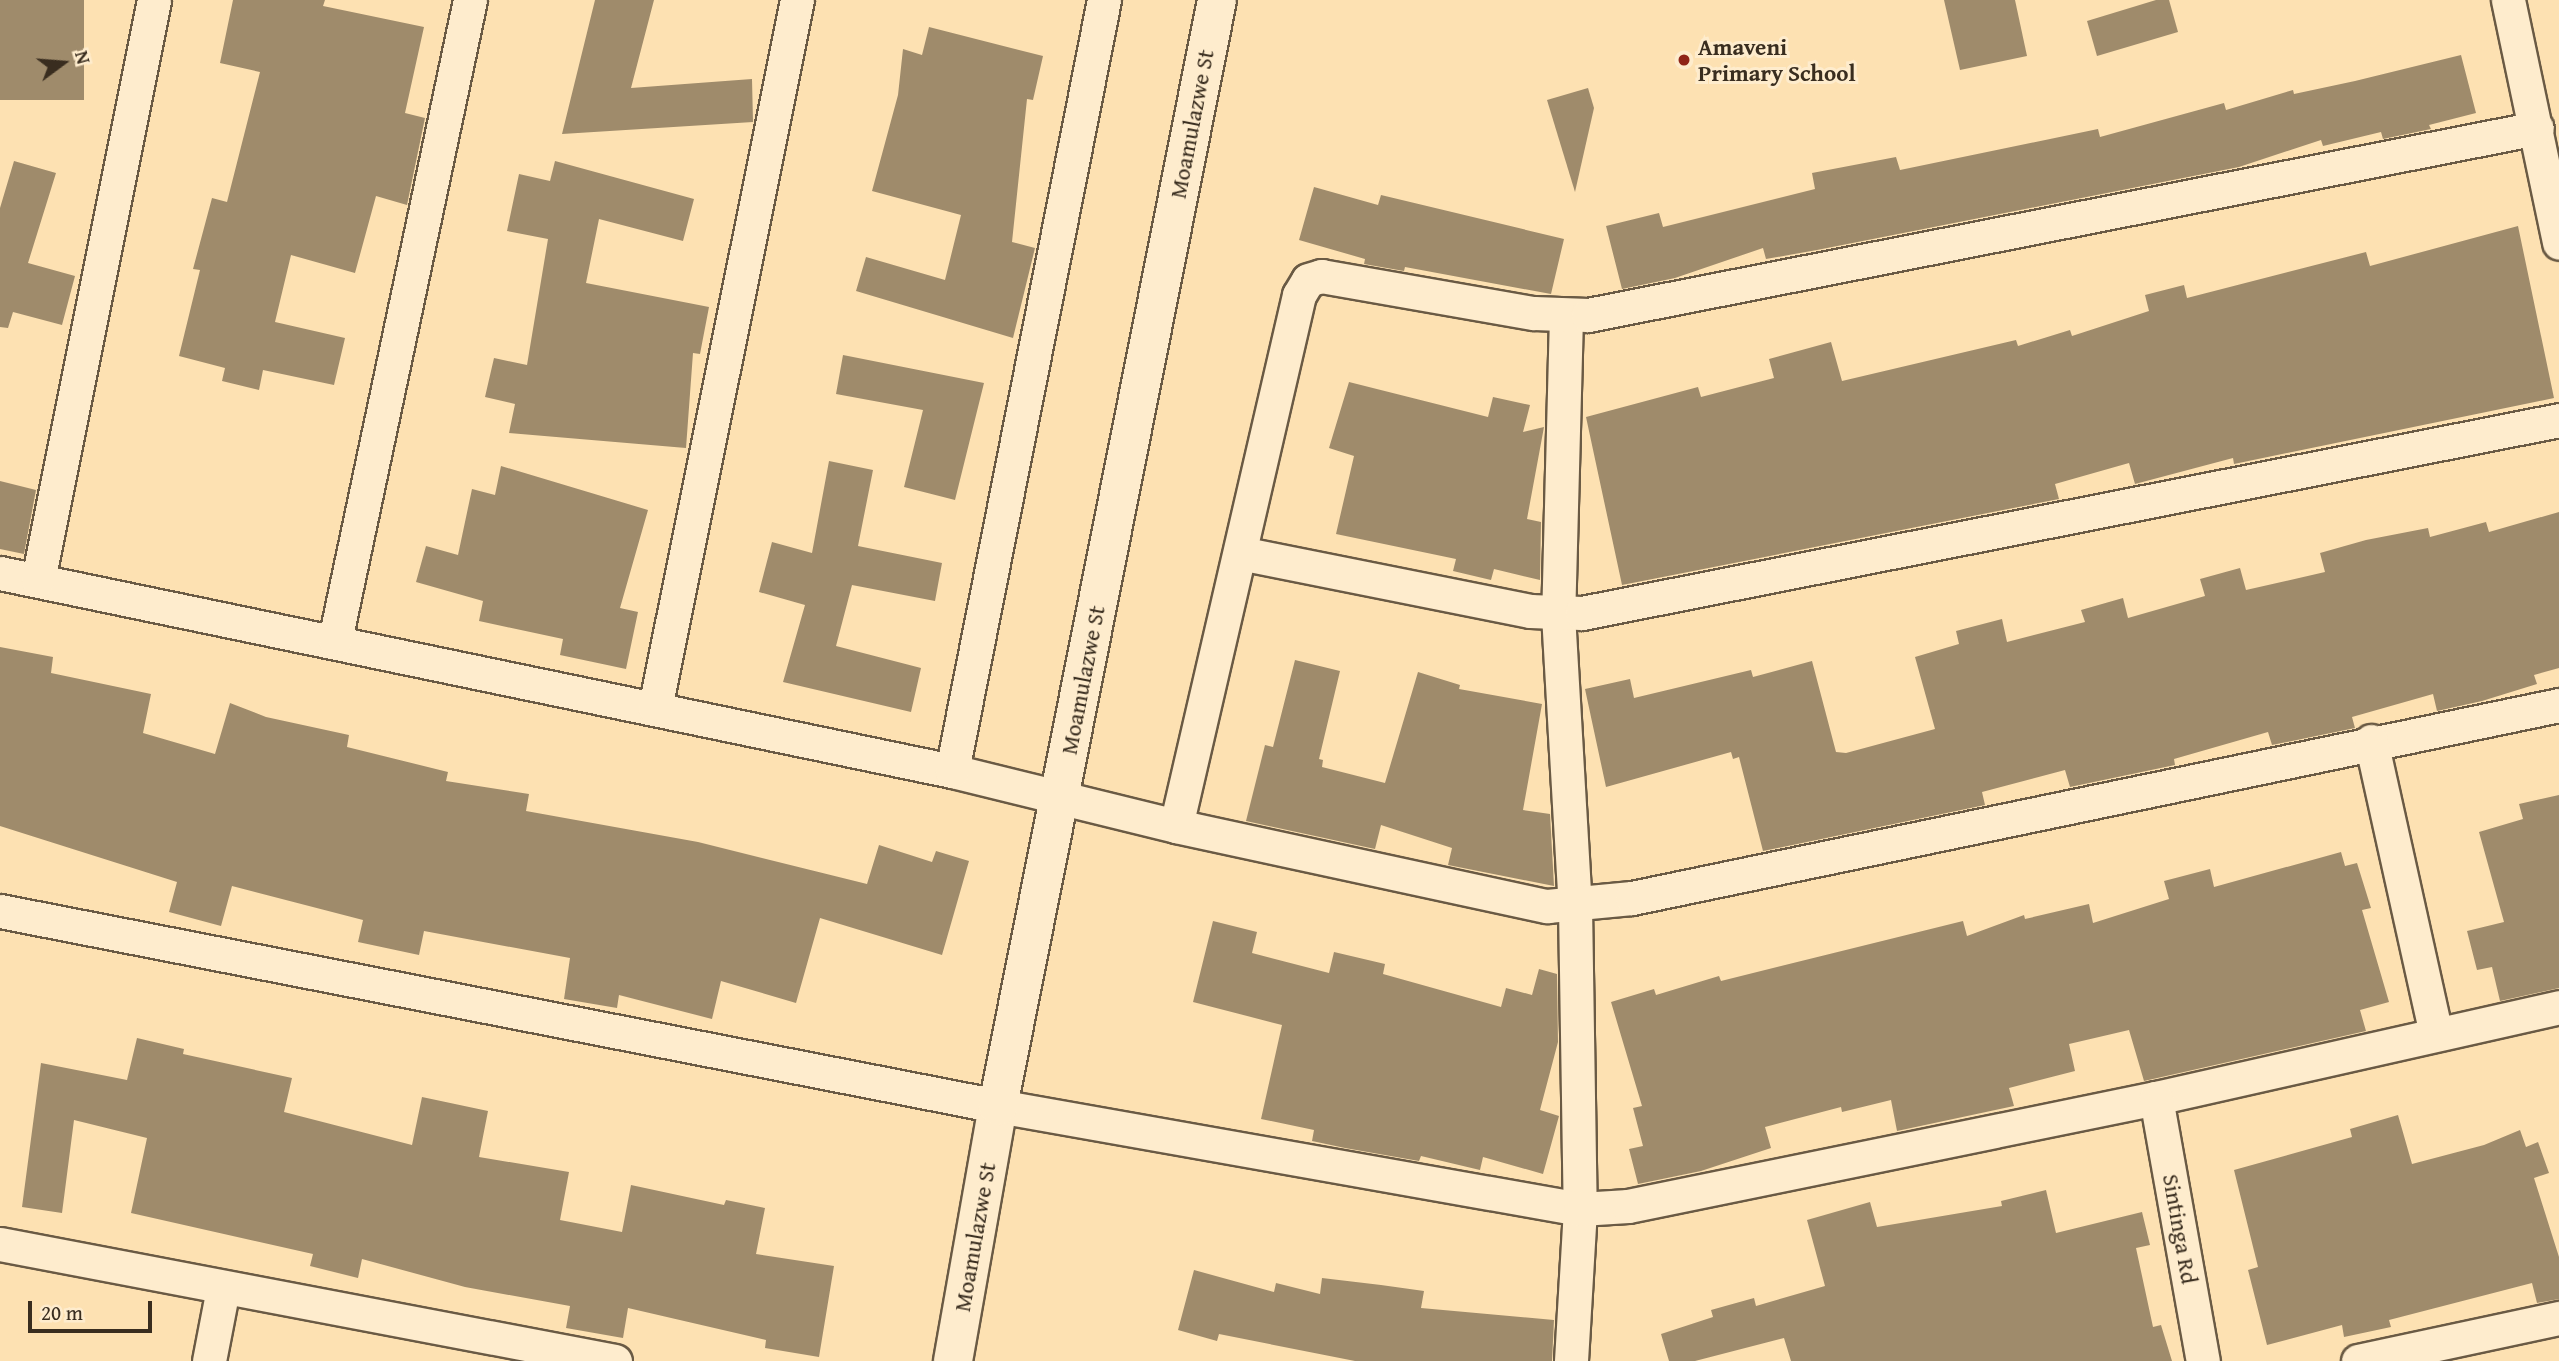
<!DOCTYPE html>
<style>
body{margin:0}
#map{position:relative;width:2559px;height:1361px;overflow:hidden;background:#fde1b2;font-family:"Gentium Book Plus",serif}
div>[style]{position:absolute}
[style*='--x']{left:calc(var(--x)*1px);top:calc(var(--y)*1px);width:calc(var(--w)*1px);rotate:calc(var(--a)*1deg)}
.building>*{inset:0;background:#9f8b6b;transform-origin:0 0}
.roads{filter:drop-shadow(2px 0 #6a5a44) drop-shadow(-2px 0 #6a5a44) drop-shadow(0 2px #6a5a44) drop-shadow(0 -2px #6a5a44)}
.minor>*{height:33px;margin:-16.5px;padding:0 16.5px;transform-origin:16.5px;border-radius:16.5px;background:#feeccd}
.tertiary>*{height:38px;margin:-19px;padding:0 19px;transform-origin:19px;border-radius:19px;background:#feeccd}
.dots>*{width:19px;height:19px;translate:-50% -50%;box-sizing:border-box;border:4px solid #feeccd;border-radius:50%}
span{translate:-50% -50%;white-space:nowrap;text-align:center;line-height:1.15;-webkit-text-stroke:6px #feeccd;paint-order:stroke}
.poi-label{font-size:23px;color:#392d1f;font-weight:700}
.left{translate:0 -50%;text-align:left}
.street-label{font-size:23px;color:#392d1f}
.north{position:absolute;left:28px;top:28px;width:70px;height:70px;-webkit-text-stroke:5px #feeccd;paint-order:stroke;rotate:74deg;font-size:19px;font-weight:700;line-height:28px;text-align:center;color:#392d1f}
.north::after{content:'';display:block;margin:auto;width:24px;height:32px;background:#392d1f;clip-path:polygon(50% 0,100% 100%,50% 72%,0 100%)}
.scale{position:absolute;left:28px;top:1301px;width:124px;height:32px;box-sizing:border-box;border:4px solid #392d1f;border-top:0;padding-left:9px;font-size:21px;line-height:24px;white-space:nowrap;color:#392d1f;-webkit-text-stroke:5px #feeccd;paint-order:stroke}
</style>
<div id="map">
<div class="building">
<i style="left:0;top:0;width:84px;height:100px"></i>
<i style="clip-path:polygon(233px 0,325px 0,323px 6px,424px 27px,405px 113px,425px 118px,407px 205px,376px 196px,355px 273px,291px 255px,275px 322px,345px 338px,334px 385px,263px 370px,259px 390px,222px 381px,225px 368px,179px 356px,200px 270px,193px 269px,212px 198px,227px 202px,260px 72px,220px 63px)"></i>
<i style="clip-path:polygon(595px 0,654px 0,631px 88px,752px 79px,753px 122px,562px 134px)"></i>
<i style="clip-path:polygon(1944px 0,2015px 0,2027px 56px,1960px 70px)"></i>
<i style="clip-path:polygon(2156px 0,2169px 0,2178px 32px,2097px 56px,2087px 21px)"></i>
<i style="clip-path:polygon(929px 27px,1043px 56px,1033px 100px,1027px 99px,1012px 242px,1035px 248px,1013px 338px,856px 291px,866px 257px,945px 280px,961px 215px,872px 191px,898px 95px,903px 49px,922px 55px)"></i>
<i style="clip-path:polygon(2461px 55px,2476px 113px,2429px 125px,2431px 129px,2383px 139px,2381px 132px,2323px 146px,2321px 140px,2239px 167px,1817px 250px,1766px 259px,1763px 248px,1675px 278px,1622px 289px,1606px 226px,1659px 213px,1663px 227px,1815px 189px,1812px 173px,1896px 157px,1900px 170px,2098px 129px,2100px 137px,2224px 103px,2226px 110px,2293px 90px,2294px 94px,2355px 81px)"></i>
<i style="clip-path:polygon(1588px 88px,1594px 108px,1575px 192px,1547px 100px)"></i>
<i style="clip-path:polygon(14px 161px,56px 173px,28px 263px,75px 276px,62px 325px,13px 312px,8px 328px,0 327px,0 208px)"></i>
<i style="clip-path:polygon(555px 161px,694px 199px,683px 241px,599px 219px,586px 283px,709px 307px,700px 354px,693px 353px,686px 448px,509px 433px,515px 404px,485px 397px,494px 358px,527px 365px,548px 239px,507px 231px,519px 174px,550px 181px)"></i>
<i style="clip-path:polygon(1314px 187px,1378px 205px,1381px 195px,1564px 239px,1551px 294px,1405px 267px,1404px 271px,1364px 264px,1365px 259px,1299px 240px)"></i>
<i style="clip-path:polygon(2518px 226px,2554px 398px,2234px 464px,2233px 458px,2135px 484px,2129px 463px,2055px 484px,2059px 499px,1622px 585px,1586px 417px,1698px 387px,1701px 397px,1774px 378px,1769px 359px,1831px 342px,1842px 381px,2016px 340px,2018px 346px,2070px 330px,2072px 336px,2149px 311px,2145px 295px,2184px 285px,2187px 298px,2366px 252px,2370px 266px)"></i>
<i style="clip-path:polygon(843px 355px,984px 383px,955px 500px,904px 487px,923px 410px,836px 394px)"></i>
<i style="clip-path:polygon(1349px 382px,1488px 417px,1493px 397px,1530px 405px,1523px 432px,1544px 427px,1527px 519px,1541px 522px,1540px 580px,1494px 569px,1491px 580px,1453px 571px,1456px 559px,1336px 534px,1354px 456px,1329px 448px)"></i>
<i style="clip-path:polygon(829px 461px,873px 470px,858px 546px,942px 563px,935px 601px,852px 585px,836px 646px,921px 668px,911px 712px,783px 682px,805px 605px,759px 592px,772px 542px,812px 553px)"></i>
<i style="clip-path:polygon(501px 466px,648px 510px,620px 608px,638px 612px,626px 669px,560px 655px,563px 639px,479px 621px,483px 601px,416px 582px,426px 546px,458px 555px,472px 489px,495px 495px)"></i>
<i style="clip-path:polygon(0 481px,36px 490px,24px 554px,0 549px)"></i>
<i style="clip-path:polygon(2559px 512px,2559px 668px,2534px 675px,2537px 684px,2482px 701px,2437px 711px,2433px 694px,2352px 717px,2355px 728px,2272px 745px,2268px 732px,2174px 759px,2175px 765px,2070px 787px,2065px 770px,1982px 792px,1985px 805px,1763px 851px,1739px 757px,1733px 759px,1731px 752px,1606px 787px,1585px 689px,1630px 679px,1634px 698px,1751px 670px,1753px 677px,1812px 661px,1836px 752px,1846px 753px,1935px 729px,1915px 657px,1959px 644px,1956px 631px,2002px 619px,2007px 642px,2085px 622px,2081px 610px,2123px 598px,2128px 618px,2205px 596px,2200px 579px,2240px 568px,2246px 590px,2325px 572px,2320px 553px,2366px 540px,2428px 528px,2430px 537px,2486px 522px,2489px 532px)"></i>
<i style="clip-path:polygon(0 647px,53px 657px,51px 673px,151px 694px,143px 733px,215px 754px,230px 703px,266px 717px,349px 735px,347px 747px,448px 772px,446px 781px,529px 794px,526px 811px,698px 842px,867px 884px,879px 845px,932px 862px,936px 851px,969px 861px,942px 955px,820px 918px,796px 1003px,721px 981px,712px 1019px,619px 995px,617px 1008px,564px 999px,570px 958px,424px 931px,419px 955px,358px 942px,363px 920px,232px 886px,221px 926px,169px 912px,177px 882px,0 826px)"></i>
<i style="clip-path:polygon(1295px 660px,1340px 671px,1319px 759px,1323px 760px,1322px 767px,1385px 783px,1418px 672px,1460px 685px,1459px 689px,1542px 704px,1523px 810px,1550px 814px,1554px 886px,1448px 865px,1452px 848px,1381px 825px,1375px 849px,1246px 821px,1265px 745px,1273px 747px)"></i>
<i style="clip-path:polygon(2559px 795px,2559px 988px,2500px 1001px,2492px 967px,2477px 970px,2467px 931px,2504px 922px,2479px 832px,2523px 819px,2519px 804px)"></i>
<i style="clip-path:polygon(2341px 852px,2345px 866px,2357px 863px,2371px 908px,2362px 910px,2389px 1002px,2360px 1010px,2366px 1031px,2144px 1081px,2129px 1030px,2069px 1044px,2075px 1071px,2009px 1088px,2014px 1106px,1897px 1131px,1891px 1100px,1842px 1112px,1841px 1107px,1765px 1127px,1771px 1148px,1701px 1171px,1638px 1184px,1629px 1149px,1643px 1146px,1633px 1108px,1642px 1106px,1611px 1002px,1654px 989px,1656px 995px,1719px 976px,1721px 981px,1963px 921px,1967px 936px,2024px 915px,2025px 919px,2089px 904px,2093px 923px,2169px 899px,2164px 881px,2210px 869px,2214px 887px)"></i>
<i style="clip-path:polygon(1213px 921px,1257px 932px,1252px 953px,1329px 973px,1334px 952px,1385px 964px,1383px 974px,1501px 1007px,1506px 988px,1532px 995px,1539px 969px,1557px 974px,1558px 1042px,1540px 1110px,1559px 1116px,1543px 1174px,1483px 1157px,1480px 1170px,1421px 1156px,1419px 1161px,1345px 1148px,1312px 1141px,1314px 1130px,1261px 1119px,1282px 1025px,1193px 1002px)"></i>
<i style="clip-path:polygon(137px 1038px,184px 1049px,183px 1054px,292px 1078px,284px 1112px,412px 1145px,422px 1097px,488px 1111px,479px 1157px,569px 1172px,560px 1220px,622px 1232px,631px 1185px,724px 1205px,726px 1200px,765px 1208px,756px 1254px,834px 1266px,819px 1357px,765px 1348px,766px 1340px,628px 1308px,623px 1338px,566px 1328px,570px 1306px,465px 1287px,362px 1259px,358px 1278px,310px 1266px,313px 1254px,131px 1213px,147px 1138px,74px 1120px,62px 1213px,22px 1207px,41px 1063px,127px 1080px)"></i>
<i style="clip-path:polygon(2398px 1115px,2412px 1164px,2484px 1145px,2520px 1130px,2526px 1147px,2538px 1142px,2549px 1173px,2534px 1178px,2559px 1257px,2559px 1299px,2537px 1303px,2532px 1283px,2389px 1320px,2391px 1327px,2344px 1337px,2342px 1325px,2267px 1345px,2248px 1270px,2258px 1267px,2234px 1170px,2352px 1137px,2350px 1129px)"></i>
<i style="clip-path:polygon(2046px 1190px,2056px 1233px,2142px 1212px,2150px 1245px,2136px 1248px,2153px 1327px,2161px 1325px,2172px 1361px,1791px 1361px,1784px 1338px,1695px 1361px,1669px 1361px,1661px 1334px,1713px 1317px,1711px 1310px,1754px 1298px,1756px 1306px,1825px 1286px,1807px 1220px,1870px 1202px,1877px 1227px,2002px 1206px,2001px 1201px)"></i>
<i style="clip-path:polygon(1194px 1270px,1274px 1292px,1276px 1283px,1320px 1294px,1322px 1278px,1381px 1285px,1424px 1291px,1421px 1308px,1554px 1320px,1552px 1361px,1355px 1361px,1219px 1334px,1217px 1341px,1178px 1330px)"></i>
</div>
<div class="roads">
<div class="minor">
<i style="--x:2508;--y:0;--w:248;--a:78.1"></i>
<i style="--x:1566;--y:316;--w:298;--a:91.5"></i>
<i style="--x:1558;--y:614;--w:292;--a:86.7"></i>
<i style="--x:1575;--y:906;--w:303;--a:89.1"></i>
<i style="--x:1580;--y:1209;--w:152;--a:93.4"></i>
<i style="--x:1240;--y:553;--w:296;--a:11.3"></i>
<i style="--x:1530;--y:611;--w:52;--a:2.2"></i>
<i style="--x:1582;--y:613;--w:996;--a:-11.17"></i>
<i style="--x:0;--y:573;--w:972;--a:11.75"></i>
<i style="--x:952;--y:771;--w:231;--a:13.8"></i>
<i style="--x:1176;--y:826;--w:380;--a:12.2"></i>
<i style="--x:1547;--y:906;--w:85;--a:-5.4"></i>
<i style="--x:1632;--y:898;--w:947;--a:-11.76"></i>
<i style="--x:38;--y:580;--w:591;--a:-78.69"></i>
<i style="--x:335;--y:640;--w:654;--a:-78.09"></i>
<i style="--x:655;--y:708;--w:722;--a:-78.66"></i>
<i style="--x:2371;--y:741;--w:299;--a:77.5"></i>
<i style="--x:952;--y:771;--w:786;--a:-78.85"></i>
<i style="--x:1176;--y:826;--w:545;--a:-76.96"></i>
<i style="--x:1299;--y:295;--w:17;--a:-59"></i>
<i style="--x:1308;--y:280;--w:14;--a:-17"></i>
<i style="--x:1321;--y:276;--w:216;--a:9.9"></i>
<i style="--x:1534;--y:313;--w:54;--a:2.1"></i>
<i style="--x:1588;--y:315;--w:967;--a:-11.15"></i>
<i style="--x:0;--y:911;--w:1017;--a:11.06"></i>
<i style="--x:998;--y:1106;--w:591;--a:10.04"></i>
<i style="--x:1580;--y:1209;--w:48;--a:-3.6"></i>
<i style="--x:1628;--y:1206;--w:539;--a:-11.56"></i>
<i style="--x:2156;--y:1098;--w:413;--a:-12.7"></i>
<i style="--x:2156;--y:1098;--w:267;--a:79.9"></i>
<i style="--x:0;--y:1244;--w:626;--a:10.77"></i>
<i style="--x:209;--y:1361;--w:74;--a:-79.1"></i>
<i style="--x:2358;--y:1361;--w:206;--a:-12.1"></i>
</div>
<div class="tertiary">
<i style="--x:953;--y:1361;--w:259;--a:-80"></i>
<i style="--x:998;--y:1106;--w:1127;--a:-78.8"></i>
</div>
</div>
<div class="dots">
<i style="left:1684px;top:60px;background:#8f2418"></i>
</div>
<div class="poi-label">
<span class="left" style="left:1698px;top:60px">Amaveni<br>Primary School</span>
</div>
<div class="street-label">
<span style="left:1192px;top:124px;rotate:-79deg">Moamulazwe St</span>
<span style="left:1083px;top:680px;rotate:-79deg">Moamulazwe St</span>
<span style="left:2180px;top:1229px;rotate:80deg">Sintinga Rd</span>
<span style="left:975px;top:1237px;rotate:-80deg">Moamulazwe St</span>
</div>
<div class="north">N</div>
<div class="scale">20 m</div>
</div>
